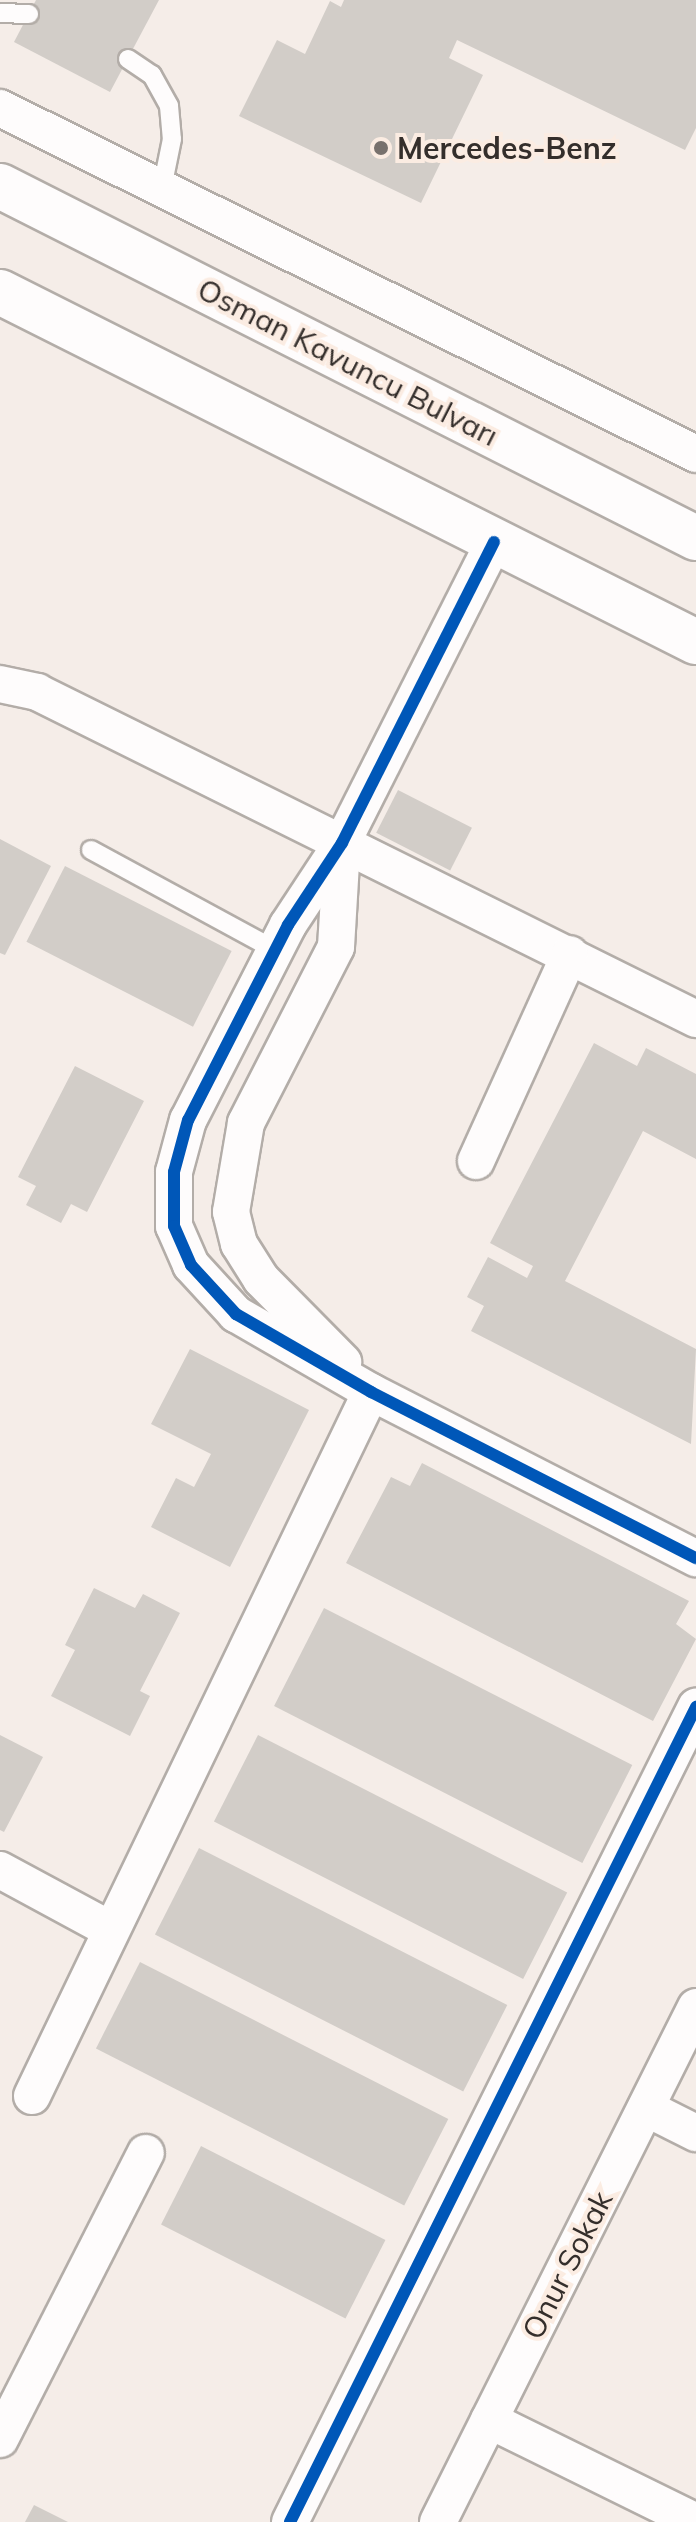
<!DOCTYPE html>
<meta charset="utf-8">
<style>
body{margin:0}
#map{position:relative;width:696px;height:2522px;overflow:hidden;background:#f5ede8;font-family:Mulish,sans-serif}
div>[style]{position:absolute}
[style*='--x']{left:calc(var(--x)*1px);top:calc(var(--y)*1px);width:calc(var(--w)*1px);rotate:calc(var(--a)*1deg)}
.building>*{inset:0;background:#d2cdc8;transform-origin:0 0}
.roads{filter:drop-shadow(2px 0 #b3ada8) drop-shadow(-2px 0 #b3ada8) drop-shadow(0 2px #b3ada8) drop-shadow(0 -2px #b3ada8)}
.service>*{height:18px;margin:-9px;padding:0 9px;transform-origin:9px;border-radius:9px;background:#fefcfc}
.minor>*{height:36px;margin:-18px;padding:0 18px;transform-origin:18px;border-radius:18px;background:#fefcfc}
.trunk>*{height:44px;margin:-22px;padding:0 22px;transform-origin:22px;border-radius:22px;background:#fefcfc}
.cycleway>*{height:12px;margin:-6px;padding:0 6px;transform-origin:6px;border-radius:6px;background:#0057b8}
.dots>*{width:22px;height:22px;translate:-50% -50%;box-sizing:border-box;border:4px solid #fbece2;border-radius:50%}
span{translate:-50% -50%;white-space:nowrap;text-align:center;line-height:1.15;-webkit-text-stroke:8px #fbece2;paint-order:stroke}
.poi-label{font-size:30px;color:#342e2b;font-weight:700}
.left{translate:0 -50%;text-align:left}
.street-label{font-size:30px;color:#342e2b}
</style>
<div id="map">
<div class="building">
<i style="clip-path:polygon(36px 0,159px 0,110px 92px,14px 42px)"></i>
<i style="clip-path:polygon(344px 0,696px 0,696px 128px,685px 150px,457px 40px,449px 58px,483px 75px,421px 203px,239px 116px,277px 40px,305px 54px,330px 1px,341px 7px)"></i>
<i style="left:398px;top:790px;width:83px;height:48px;rotate:27deg"></i>
<i style="clip-path:polygon(0 839px,51px 866px,5px 955px,0 953px)"></i>
<i style="left:65px;top:866px;width:187px;height:85px;rotate:27deg"></i>
<i style="clip-path:polygon(594px 1043px,637px 1066px,646px 1048px,696px 1074px,696px 1159px,643px 1131px,565px 1281px,696px 1349px,691px 1444px,471px 1331px,484px 1306px,467px 1297px,488px 1257px,527px 1278px,533px 1266px,490px 1243px)"></i>
<i style="clip-path:polygon(75px 1066px,144px 1101px,87px 1212px,71px 1204px,61px 1223px,26px 1205px,36px 1186px,18px 1177px)"></i>
<i style="clip-path:polygon(190px 1349px,309px 1410px,230px 1567px,151px 1527px,176px 1478px,194px 1487px,211px 1454px,151px 1424px)"></i>
<i style="clip-path:polygon(422px 1463px,689px 1601px,676px 1624px,696px 1639px,653px 1721px,346px 1563px,391px 1477px,410px 1486px)"></i>
<i style="clip-path:polygon(94px 1588px,135px 1608px,143px 1594px,180px 1613px,140px 1691px,150px 1696px,130px 1736px,51px 1696px,75px 1650px,65px 1645px)"></i>
<i style="left:324px;top:1608px;width:346px;height:110px;rotate:27deg"></i>
<i style="clip-path:polygon(0 1735px,43px 1757px,4px 1832px,0 1830px)"></i>
<i style="left:258px;top:1735px;width:347px;height:97px;rotate:27deg"></i>
<i style="left:199px;top:1848px;width:346px;height:97px;rotate:27deg"></i>
<i style="left:140px;top:1962px;width:346px;height:97px;rotate:27deg"></i>
<i style="left:201px;top:2146px;width:207px;height:88px;rotate:27deg"></i>
<i style="clip-path:polygon(34px 2505px,68px 2522px,25px 2522px)"></i>
</div>
<div class="roads">
<div class="service">
<i style="--x:0;--y:13;--w:29;--a:2"></i>
<i style="--x:128;--y:59;--w:29;--a:34"></i>
<i style="--x:152;--y:75;--w:35;--a:61"></i>
<i style="--x:169;--y:106;--w:33;--a:85"></i>
<i style="--x:172;--y:139;--w:50;--a:101.5"></i>
<i style="--x:91;--y:850;--w:209;--a:28.5"></i>
</div>
<div class="minor">
<i style="--x:0;--y:108;--w:777;--a:26.43"></i>
<i style="--x:494;--y:542;--w:337;--a:116.8"></i>
<i style="--x:342;--y:843;--w:98;--a:123.4"></i>
<i style="--x:288;--y:925;--w:219;--a:117.1"></i>
<i style="--x:188;--y:1120;--w:54;--a:105.1"></i>
<i style="--x:174;--y:1172;--w:54;--a:90"></i>
<i style="--x:174;--y:1226;--w:43;--a:66.4"></i>
<i style="--x:191;--y:1265;--w:67;--a:47.4"></i>
<i style="--x:236;--y:1314;--w:156;--a:30"></i>
<i style="--x:371;--y:1392;--w:365;--a:27.1"></i>
<i style="--x:0;--y:684;--w:38;--a:12"></i>
<i style="--x:37;--y:692;--w:736;--a:26.39"></i>
<i style="--x:342;--y:846;--w:101;--a:93.4"></i>
<i style="--x:336;--y:947;--w:198;--a:117.1"></i>
<i style="--x:246;--y:1123;--w:90;--a:99.6"></i>
<i style="--x:231;--y:1212;--w:33;--a:76"></i>
<i style="--x:239;--y:1244;--w:41;--a:57.8"></i>
<i style="--x:261;--y:1279;--w:117;--a:45.3"></i>
<i style="--x:476;--y:1161;--w:227;--a:-65.6"></i>
<i style="--x:0;--y:1870;--w:126;--a:28.4"></i>
<i style="--x:32;--y:2096;--w:781;--a:-64.29"></i>
<i style="--x:646;--y:2108;--w:56;--a:26.6"></i>
<i style="--x:489;--y:2420;--w:231;--a:26.2"></i>
<i style="--x:0;--y:2439;--w:321;--a:-63"></i>
<i style="--x:290;--y:2522;--w:911;--a:-63.52"></i>
<i style="--x:438;--y:2522;--w:576;--a:-63.39"></i>
</div>
<div class="trunk">
<i style="--x:0;--y:186;--w:780;--a:26.83"></i>
<i style="--x:0;--y:292;--w:779;--a:26.7"></i>
</div>
</div>
<div class="cycleway">
<i style="--x:494;--y:542;--w:337;--a:116.8"></i>
<i style="--x:342;--y:843;--w:98;--a:123.4"></i>
<i style="--x:288;--y:925;--w:219;--a:117.1"></i>
<i style="--x:188;--y:1120;--w:54;--a:105.1"></i>
<i style="--x:174;--y:1172;--w:54;--a:90"></i>
<i style="--x:174;--y:1226;--w:43;--a:66.4"></i>
<i style="--x:191;--y:1265;--w:67;--a:47.4"></i>
<i style="--x:236;--y:1314;--w:156;--a:30"></i>
<i style="--x:371;--y:1392;--w:365;--a:27.1"></i>
<i style="--x:290;--y:2522;--w:911;--a:-63.52"></i>
</div>
<div class="dots">
<i style="left:381px;top:148px;background:#78716d"></i>
</div>
<div class="poi-label">
<span class="left" style="left:397px;top:148px">Mercedes-Benz</span>
</div>
<div class="street-label">
<span style="left:348px;top:362px;rotate:27deg">Osman Kavuncu Bulvarı</span>
<span style="left:567px;top:2265px;rotate:-63deg">Onur Sokak</span>
</div>
</div>
